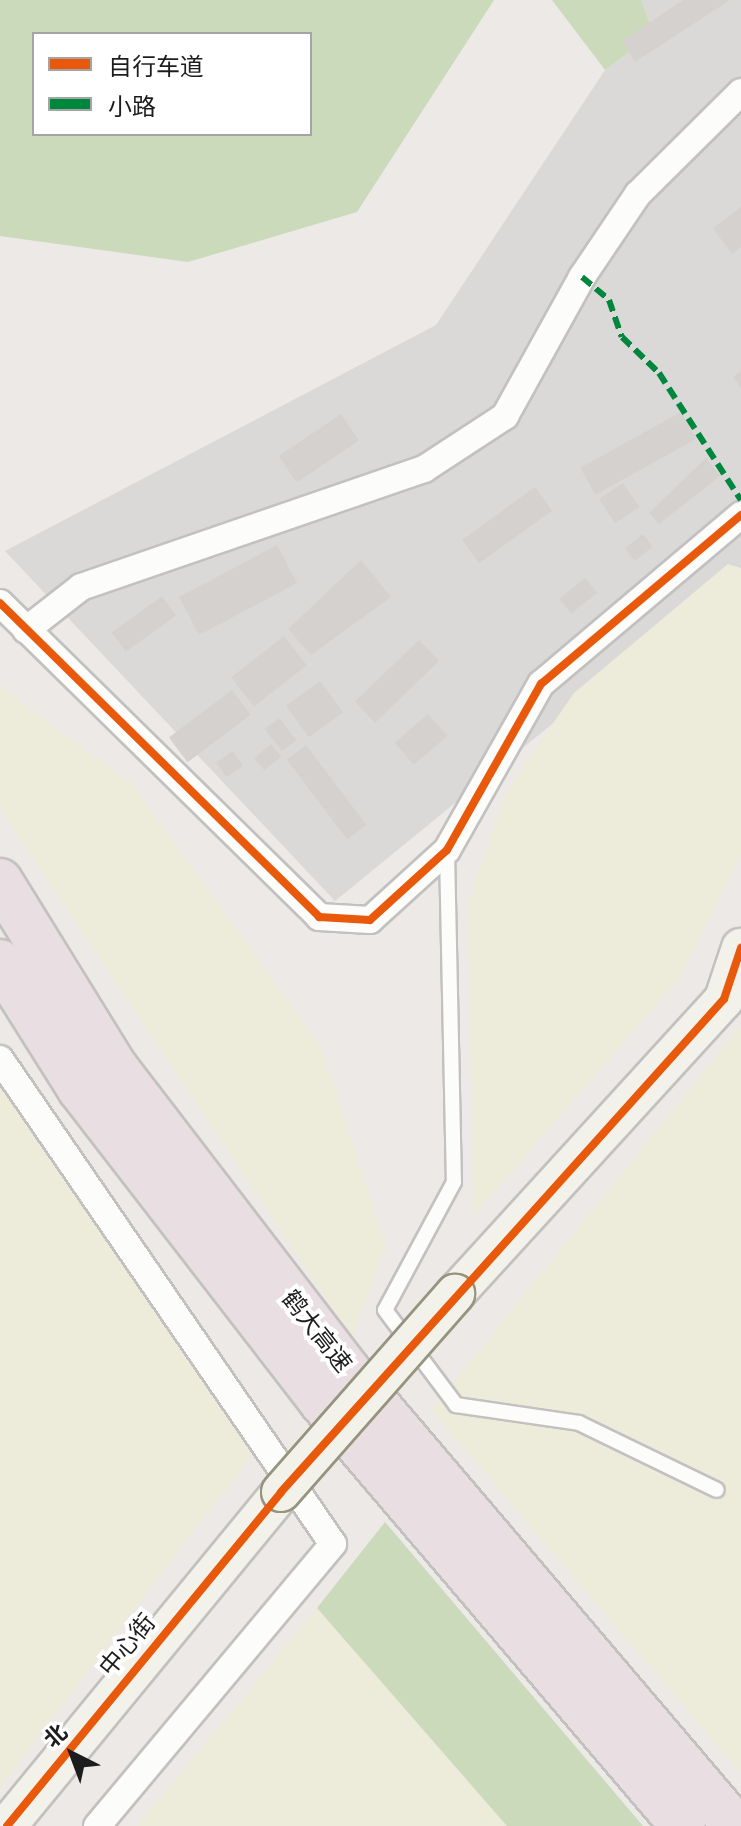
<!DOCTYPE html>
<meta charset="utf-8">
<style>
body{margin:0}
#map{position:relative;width:741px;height:1826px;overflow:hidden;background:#ece9e6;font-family:Montserrat,"Noto Sans SC",sans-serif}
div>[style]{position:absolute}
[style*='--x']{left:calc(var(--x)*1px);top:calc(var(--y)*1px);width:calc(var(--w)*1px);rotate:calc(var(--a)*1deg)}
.residential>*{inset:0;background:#dbd9d7}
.farmland>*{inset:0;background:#edebd9}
.forest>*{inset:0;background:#cadabb}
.building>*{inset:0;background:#d4d1ce;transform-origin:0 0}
.roads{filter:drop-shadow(2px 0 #c3c1c0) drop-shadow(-2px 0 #c3c1c0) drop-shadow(0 2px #c3c1c0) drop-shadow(0 -2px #c3c1c0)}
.lane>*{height:14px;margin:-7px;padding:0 7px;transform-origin:7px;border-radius:7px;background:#fcfcfb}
.street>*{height:26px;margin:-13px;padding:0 13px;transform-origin:13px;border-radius:13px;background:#fcfcfb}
.secondary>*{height:38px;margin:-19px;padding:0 19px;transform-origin:19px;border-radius:19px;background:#f3f2ea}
.highway>*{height:44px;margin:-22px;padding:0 22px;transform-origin:22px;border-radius:22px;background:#e9dee1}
.bridges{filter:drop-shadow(2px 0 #96947e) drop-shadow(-2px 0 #96947e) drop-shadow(0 2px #96947e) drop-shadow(0 -2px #96947e)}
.secondary-bridge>*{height:38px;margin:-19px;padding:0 19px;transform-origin:19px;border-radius:19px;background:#f3f2ea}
.quiet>*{height:6px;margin-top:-3px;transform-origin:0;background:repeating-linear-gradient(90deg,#00873e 0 12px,transparent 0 18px)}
.cycleway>*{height:8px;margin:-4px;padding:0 4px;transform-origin:4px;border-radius:4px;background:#e8590c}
span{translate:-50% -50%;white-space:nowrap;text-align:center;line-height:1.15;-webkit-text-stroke:8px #fff;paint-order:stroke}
.street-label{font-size:24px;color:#1d1d1d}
.legend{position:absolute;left:32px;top:32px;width:280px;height:104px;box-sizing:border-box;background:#fff;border:2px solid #a5a5a5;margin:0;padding:10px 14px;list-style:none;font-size:24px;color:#1d1d1d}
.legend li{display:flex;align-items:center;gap:16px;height:40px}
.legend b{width:40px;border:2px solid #a5a5a5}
.north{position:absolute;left:32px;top:1714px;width:80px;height:80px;-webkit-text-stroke:6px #fff;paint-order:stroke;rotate:318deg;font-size:22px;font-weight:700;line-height:32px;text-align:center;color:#1d1d1d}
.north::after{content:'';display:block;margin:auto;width:28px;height:36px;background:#1d1d1d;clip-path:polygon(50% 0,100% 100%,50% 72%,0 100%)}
</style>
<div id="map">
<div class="residential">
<i style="clip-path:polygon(641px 0,741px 0,741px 570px,335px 901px,5px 551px,436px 325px,605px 70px,654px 34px)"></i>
</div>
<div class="farmland">
<i style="clip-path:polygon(728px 564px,741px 568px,741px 855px,680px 978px,473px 1216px,468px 903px,506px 792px,574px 693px)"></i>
<i style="clip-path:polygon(0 686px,132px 784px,322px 1048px,386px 1247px,352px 1338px,0 810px)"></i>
<i style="clip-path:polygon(741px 1026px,741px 1773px,431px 1410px)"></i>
<i style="clip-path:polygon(0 1069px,261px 1443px,0 1787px)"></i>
<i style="clip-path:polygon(317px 1608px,507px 1826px,137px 1826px)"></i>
</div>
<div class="forest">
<i style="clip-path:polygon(evenodd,0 0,494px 0,357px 212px,188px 262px,0 236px,0 0,34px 34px,310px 34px,310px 134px,34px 134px,34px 34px)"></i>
<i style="clip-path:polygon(552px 0,641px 0,654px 34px,605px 70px)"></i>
<i style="clip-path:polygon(385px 1522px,643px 1826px,507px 1826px,317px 1608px)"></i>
</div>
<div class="building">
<i style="clip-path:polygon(683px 0,730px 0,635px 62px,622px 41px)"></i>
<i style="clip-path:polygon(741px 207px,741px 247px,732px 254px,713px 228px)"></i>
<i style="clip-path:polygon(741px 371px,741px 388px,733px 377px)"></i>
<i style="left:681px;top:412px;width:31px;height:115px;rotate:61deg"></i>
<i style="left:341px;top:414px;width:32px;height:75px;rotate:56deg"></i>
<i style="clip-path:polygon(706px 458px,720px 476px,659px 524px,649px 513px)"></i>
<i style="left:623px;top:483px;width:29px;height:29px;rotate:56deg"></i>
<i style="left:535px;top:487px;width:29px;height:90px;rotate:54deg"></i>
<i style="left:643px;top:534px;width:16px;height:23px;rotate:52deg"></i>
<i style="left:277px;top:545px;width:43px;height:111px;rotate:62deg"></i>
<i style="clip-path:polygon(361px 560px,391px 597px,311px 655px,288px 629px)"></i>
<i style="left:585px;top:578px;width:19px;height:33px;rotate:51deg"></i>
<i style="left:162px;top:596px;width:24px;height:62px;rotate:54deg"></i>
<i style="left:284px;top:636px;width:37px;height:67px;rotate:52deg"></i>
<i style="left:419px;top:640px;width:29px;height:89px;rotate:46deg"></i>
<i style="left:320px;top:681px;width:39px;height:42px;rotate:54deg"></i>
<i style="left:232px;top:690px;width:31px;height:79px;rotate:53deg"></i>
<i style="left:428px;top:714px;width:29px;height:44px;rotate:49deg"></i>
<i style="left:279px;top:718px;width:28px;height:18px;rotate:52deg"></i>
<i style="left:271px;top:744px;width:16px;height:22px;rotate:50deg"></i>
<i style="left:306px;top:745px;width:100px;height:24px;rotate:53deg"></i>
<i style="left:233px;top:751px;width:18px;height:20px;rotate:56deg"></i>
</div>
<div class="roads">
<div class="lane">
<i style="--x:447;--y:851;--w:331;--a:88.8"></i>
<i style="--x:454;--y:1182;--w:145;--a:118.3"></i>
<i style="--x:385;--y:1310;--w:119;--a:53.2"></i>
<i style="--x:456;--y:1405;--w:124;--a:8.3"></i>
<i style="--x:579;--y:1423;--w:153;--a:25.9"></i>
</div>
<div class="street">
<i style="--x:0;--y:603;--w:448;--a:44.5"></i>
<i style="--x:319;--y:917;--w:51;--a:3.4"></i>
<i style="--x:370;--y:920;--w:104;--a:-42.3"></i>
<i style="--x:447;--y:850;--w:191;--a:-60.5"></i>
<i style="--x:541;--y:684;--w:262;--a:-40.2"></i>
<i style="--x:26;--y:630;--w:70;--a:-38"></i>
<i style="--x:81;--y:587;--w:363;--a:-19"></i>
<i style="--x:424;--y:469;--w:97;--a:-33.2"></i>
<i style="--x:505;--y:416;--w:159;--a:-61"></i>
<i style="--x:582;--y:277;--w:100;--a:-56"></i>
<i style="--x:638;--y:194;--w:145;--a:-44.7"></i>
<i style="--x:0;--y:1059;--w:588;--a:55.53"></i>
<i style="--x:333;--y:1544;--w:368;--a:129.9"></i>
</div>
<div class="secondary">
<i style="--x:455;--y:1294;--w:399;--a:-47.6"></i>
<i style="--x:724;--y:999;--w:54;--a:-71.6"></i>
<i style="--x:7;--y:1826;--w:432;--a:-50.6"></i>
</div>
<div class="highway">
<i style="--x:0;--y:881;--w:219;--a:58.3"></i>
<i style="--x:115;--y:1067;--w:384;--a:52.5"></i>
<i style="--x:349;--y:1372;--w:596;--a:49.63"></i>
<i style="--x:0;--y:962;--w:150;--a:57.8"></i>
<i style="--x:80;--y:1089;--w:394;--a:52.3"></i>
<i style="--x:321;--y:1401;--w:558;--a:49.58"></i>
</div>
</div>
<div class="bridges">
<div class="secondary-bridge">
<i style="--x:281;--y:1492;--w:264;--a:-48.7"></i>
</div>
</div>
<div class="quiet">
<i style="--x:582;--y:277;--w:35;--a:40"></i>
<i style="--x:609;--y:300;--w:39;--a:71"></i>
<i style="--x:622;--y:337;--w:52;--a:44.2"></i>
<i style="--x:659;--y:373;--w:151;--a:57.2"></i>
</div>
<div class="cycleway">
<i style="--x:0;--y:603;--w:448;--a:44.5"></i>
<i style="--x:319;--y:917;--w:51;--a:3.4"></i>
<i style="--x:370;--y:920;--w:104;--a:-42.3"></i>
<i style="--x:447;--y:850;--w:191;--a:-60.5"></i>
<i style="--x:541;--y:684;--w:262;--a:-40.2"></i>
<i style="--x:7;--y:1826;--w:432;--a:-50.6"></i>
<i style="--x:281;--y:1492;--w:663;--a:-48.06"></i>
<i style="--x:724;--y:999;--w:54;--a:-71.6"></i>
</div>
<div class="street-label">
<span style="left:317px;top:1331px;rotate:52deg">鹤大高速</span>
<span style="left:127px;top:1645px;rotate:-50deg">中心街</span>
</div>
<ul class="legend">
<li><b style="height:10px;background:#e8590c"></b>自行车道</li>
<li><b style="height:10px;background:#00873e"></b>小路</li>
</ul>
<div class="north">北</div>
</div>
